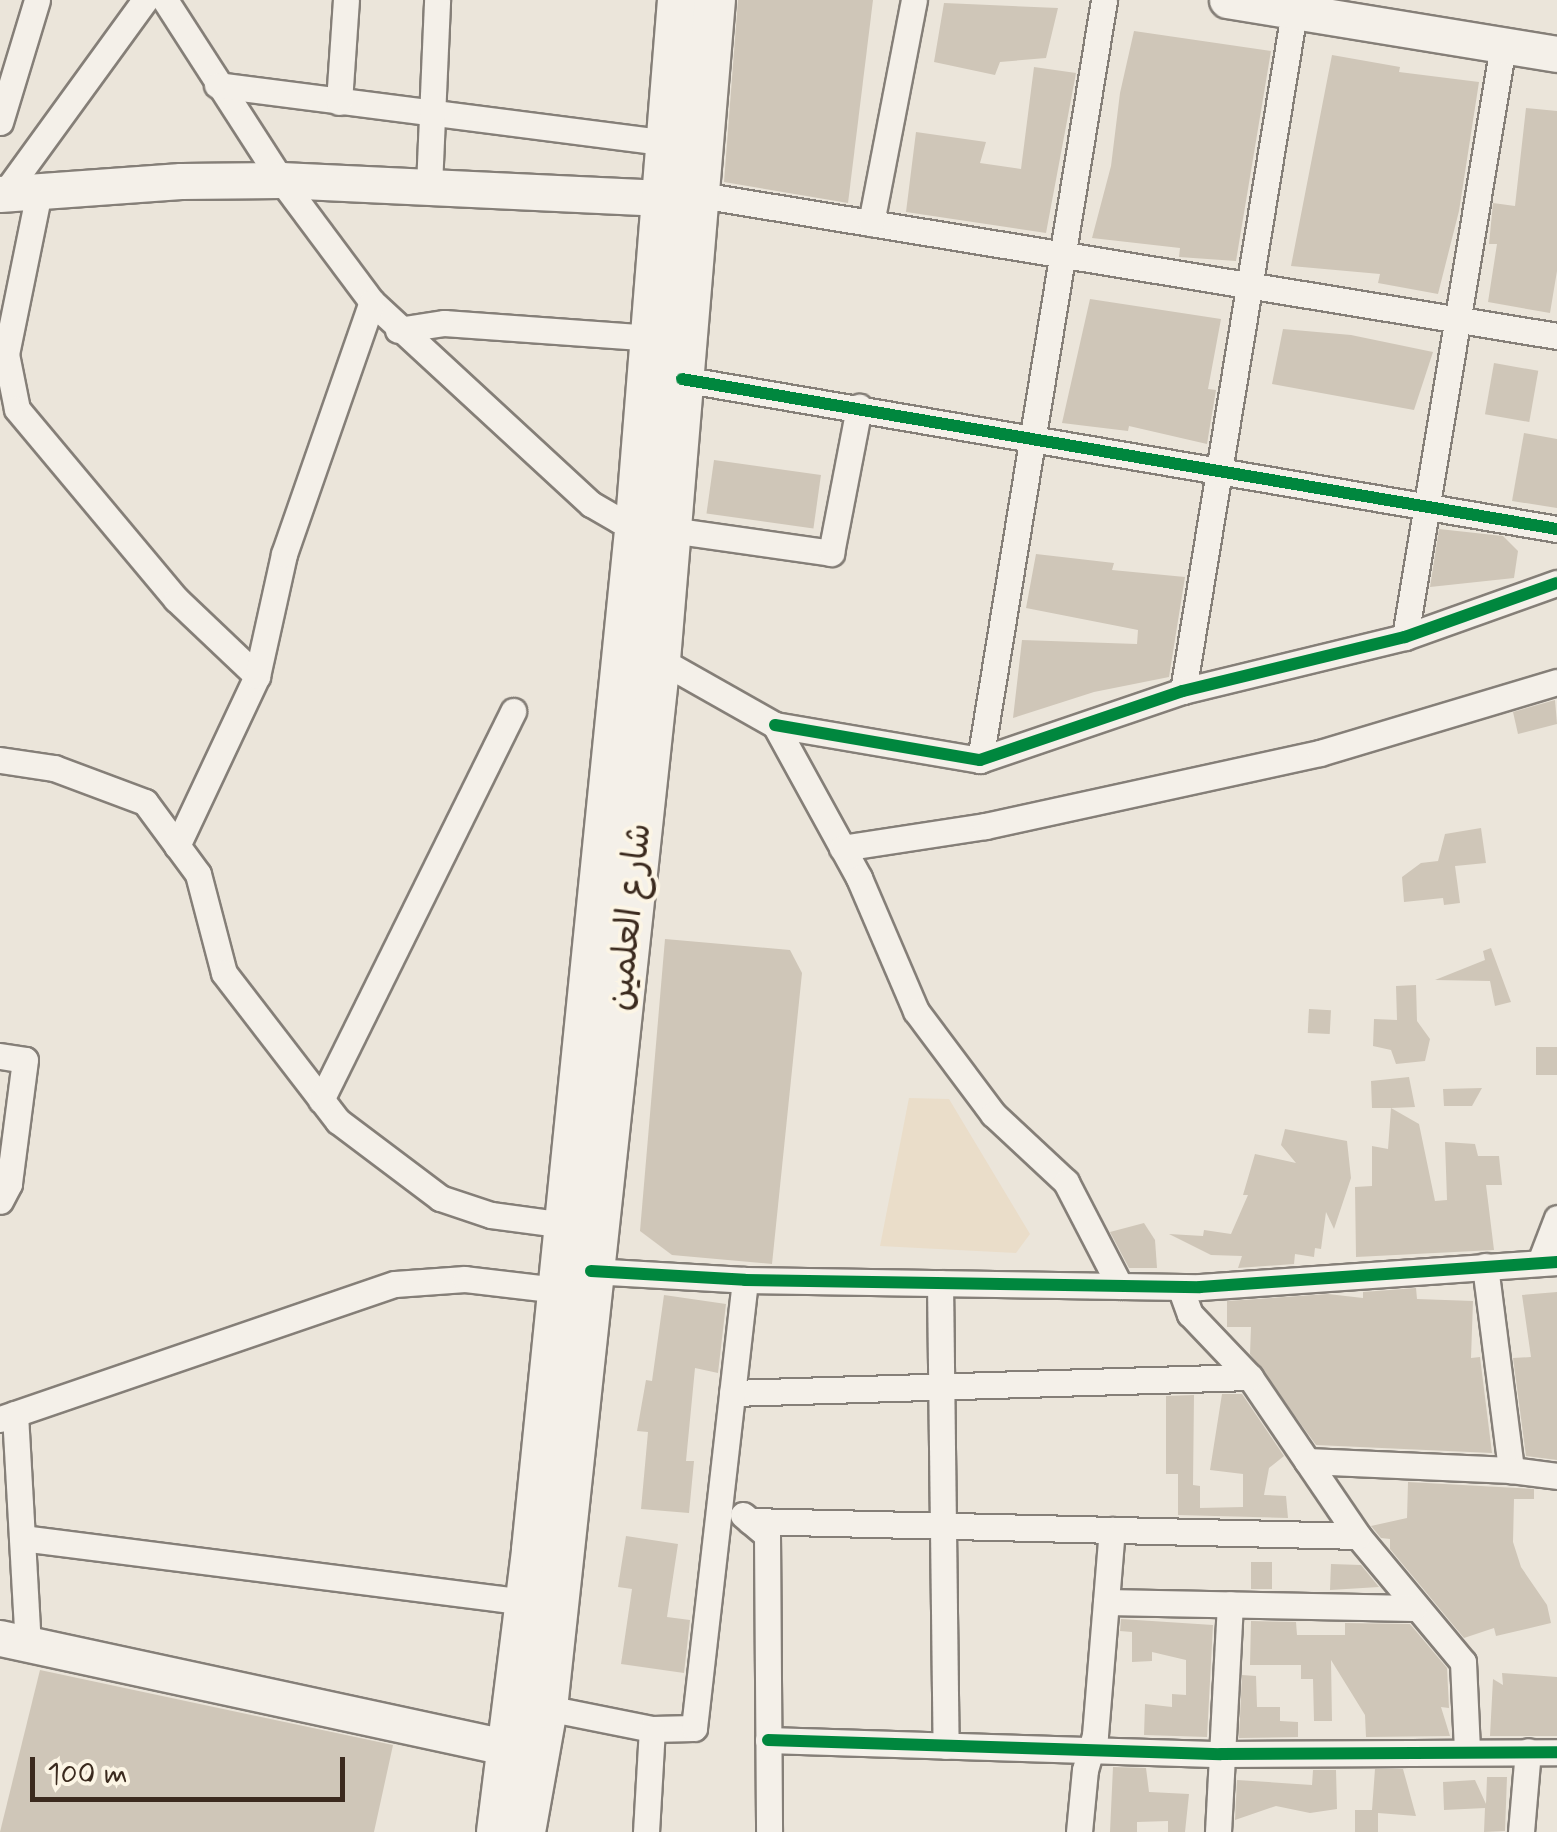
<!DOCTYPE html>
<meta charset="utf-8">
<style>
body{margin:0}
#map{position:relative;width:1557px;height:1832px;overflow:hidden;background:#ebe5da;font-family:Mynerve,"Playpen Sans Arabic",sans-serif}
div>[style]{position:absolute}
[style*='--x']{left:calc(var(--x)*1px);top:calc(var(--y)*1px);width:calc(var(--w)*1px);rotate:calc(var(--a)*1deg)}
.built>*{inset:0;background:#eaddc9}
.building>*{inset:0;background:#cfc6b8;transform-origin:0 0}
.roads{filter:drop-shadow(2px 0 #857f78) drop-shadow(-2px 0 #857f78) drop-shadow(0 2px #857f78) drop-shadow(0 -2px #857f78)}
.street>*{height:25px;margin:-12.5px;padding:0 12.5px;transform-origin:12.5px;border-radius:12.5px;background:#f4f0e9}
.secondary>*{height:35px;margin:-17.5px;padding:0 17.5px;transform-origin:17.5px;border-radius:17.5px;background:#f4f0e9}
.primary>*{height:40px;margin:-20px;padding:0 20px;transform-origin:20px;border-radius:20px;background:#f4f0e9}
.cycleway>*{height:12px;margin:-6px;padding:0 6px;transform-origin:6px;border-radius:6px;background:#00873e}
span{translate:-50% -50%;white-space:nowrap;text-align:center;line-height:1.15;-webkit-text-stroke:8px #fcf5e5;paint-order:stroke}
.street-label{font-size:35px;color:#3b2a1e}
.scale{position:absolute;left:30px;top:1757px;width:315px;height:45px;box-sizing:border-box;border:5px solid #3b2a1e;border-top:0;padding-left:12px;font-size:30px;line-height:35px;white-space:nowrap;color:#3b2a1e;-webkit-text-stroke:8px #fcf5e5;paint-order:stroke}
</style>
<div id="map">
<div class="built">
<i style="clip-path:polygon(909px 1098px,949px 1099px,1030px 1234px,1016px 1253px,880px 1246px)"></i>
</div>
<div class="building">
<i style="clip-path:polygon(738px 0,873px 0,848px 203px,724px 182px)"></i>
<i style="clip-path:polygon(944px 3px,1058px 8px,1046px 58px,1000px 62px,995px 75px,934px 62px)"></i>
<i style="clip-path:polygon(1134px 31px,1271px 51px,1236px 261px,1179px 257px,1180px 248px,1092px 238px,1111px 166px,1120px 93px)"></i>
<i style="clip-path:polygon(1332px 55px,1400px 67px,1399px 72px,1479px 82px,1459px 211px,1438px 294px,1378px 283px,1380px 274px,1291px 266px)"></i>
<i style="clip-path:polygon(1034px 67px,1076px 73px,1046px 233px,906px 212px,916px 132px,986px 142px,980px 163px,1021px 169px)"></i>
<i style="clip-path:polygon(1526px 108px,1557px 111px,1557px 271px,1550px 313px,1488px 302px,1497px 244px,1489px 244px,1493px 203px,1515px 206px)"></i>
<i style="clip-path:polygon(1090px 299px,1221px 319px,1208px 389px,1216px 390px,1207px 444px,1129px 426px,1128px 431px,1062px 423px)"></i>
<i style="clip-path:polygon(1283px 329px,1351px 335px,1433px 352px,1414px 410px,1272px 384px)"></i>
<i style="left:1494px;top:363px;width:45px;height:52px;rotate:10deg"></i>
<i style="clip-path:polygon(1524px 433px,1557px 439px,1557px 508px,1512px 501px)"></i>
<i style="left:714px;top:460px;width:108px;height:54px;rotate:8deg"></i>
<i style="clip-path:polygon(1439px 529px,1503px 536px,1518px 551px,1514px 578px,1430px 587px)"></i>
<i style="clip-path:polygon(1036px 554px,1114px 563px,1112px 570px,1185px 577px,1169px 677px,1094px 692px,1013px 718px,1022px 640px,1137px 644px,1138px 630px,1026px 608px)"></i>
<i style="clip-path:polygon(1555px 700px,1557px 724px,1518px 734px,1513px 712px)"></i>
<i style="clip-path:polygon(1481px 828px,1486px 863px,1455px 866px,1460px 903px,1444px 905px,1443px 898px,1404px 902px,1402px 877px,1421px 863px,1438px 861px,1445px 834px)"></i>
<i style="clip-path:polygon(665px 939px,790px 950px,802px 973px,772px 1264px,672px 1255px,640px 1231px)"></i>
<i style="clip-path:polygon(1491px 948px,1511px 1002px,1495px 1006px,1490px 981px,1435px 980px,1485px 960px,1483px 951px)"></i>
<i style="clip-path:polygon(1416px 985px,1417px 1021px,1430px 1039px,1425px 1061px,1396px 1064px,1391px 1050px,1373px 1046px,1374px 1019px,1397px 1020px,1396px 986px)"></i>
<i style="left:1309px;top:1009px;width:22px;height:24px;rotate:3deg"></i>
<i style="left:1536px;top:1047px;width:21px;height:28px"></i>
<i style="clip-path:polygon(1409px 1077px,1415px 1107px,1391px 1108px,1419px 1124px,1435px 1201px,1447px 1200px,1445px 1142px,1475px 1144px,1478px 1156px,1499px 1156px,1502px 1185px,1486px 1185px,1494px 1250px,1356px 1257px,1355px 1187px,1372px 1186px,1372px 1146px,1388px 1149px,1391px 1108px,1372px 1108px,1371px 1081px)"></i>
<i style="clip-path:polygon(1482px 1088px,1472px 1106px,1444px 1106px,1443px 1089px)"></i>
<i style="clip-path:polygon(1285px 1129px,1347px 1141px,1351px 1178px,1334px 1229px,1326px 1212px,1321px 1249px,1315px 1248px,1314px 1257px,1295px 1254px,1294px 1264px,1238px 1268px,1242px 1256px,1211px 1255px,1169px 1234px,1203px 1236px,1204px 1230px,1231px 1234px,1248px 1195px,1243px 1195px,1255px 1154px,1296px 1163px,1281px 1145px)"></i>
<i style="clip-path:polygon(1144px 1223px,1155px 1240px,1157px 1268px,1129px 1268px,1110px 1232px)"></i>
<i style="clip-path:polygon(1416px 1288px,1417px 1299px,1473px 1301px,1471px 1358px,1480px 1357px,1492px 1453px,1316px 1445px,1250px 1354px,1251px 1327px,1227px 1327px,1227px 1301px,1328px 1294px,1363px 1298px,1363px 1292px)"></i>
<i style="clip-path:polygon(1557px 1292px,1557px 1460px,1526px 1456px,1513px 1358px,1531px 1357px,1522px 1295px)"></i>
<i style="clip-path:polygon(664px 1295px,726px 1304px,718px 1373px,695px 1368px,686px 1461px,694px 1461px,689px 1513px,641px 1509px,648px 1432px,637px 1431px,646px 1380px,652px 1381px)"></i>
<i style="clip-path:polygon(1222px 1394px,1242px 1394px,1284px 1456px,1269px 1468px,1264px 1495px,1286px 1496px,1288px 1518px,1178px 1515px,1178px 1474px,1166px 1474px,1166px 1396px,1194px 1395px,1193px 1485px,1200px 1486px,1200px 1508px,1243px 1507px,1243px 1474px,1210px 1470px)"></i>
<i style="clip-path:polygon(1408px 1482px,1534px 1489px,1534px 1499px,1514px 1499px,1513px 1542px,1521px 1567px,1547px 1605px,1551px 1623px,1496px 1636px,1494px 1628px,1464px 1638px,1390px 1549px,1390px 1539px,1381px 1538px,1371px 1526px,1407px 1518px)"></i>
<i style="clip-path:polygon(626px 1536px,678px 1544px,667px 1617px,690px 1620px,684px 1673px,621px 1664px,632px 1589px,618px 1587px)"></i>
<i style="left:1251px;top:1562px;width:21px;height:27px"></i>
<i style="clip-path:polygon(1331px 1564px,1361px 1565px,1379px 1587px,1330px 1590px)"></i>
<i style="clip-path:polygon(1121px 1619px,1213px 1625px,1207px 1737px,1144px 1735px,1145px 1704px,1172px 1707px,1172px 1694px,1186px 1695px,1186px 1660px,1152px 1652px,1152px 1661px,1132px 1662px,1132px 1632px,1120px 1631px)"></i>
<i style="clip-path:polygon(1251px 1621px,1296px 1622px,1297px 1635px,1345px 1635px,1345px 1623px,1410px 1624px,1447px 1668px,1449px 1708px,1441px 1707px,1450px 1736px,1366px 1737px,1365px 1715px,1331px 1660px,1332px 1721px,1314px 1721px,1313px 1679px,1301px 1679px,1301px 1665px,1250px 1665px)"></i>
<i style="clip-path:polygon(40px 1670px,393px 1745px,374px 1832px,0 1832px)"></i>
<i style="clip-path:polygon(1502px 1673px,1557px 1677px,1557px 1736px,1490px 1736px,1493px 1679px,1503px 1685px)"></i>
<i style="clip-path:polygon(1242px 1675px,1256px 1676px,1257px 1707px,1280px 1707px,1280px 1721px,1298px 1722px,1298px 1737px,1239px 1738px)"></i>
<i style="clip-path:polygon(1113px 1767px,1146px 1768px,1149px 1792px,1189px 1794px,1185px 1832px,1168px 1832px,1168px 1821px,1137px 1822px,1137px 1832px,1110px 1832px)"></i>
<i style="clip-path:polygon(1375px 1769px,1403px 1769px,1416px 1816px,1378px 1813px,1378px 1832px,1355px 1832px,1355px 1810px,1372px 1810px)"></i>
<i style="clip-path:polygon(1313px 1770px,1336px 1770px,1337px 1809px,1310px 1813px,1276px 1806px,1235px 1820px,1237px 1780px,1312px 1785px)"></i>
<i style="clip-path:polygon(1487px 1777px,1507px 1777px,1505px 1831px,1484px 1832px,1485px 1808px,1444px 1810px,1443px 1782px,1475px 1780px,1486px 1804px)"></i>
</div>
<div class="roads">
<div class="street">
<i style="--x:165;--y:0;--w:214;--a:57.2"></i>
<i style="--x:281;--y:180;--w:152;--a:53.3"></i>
<i style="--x:372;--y:302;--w:298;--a:42.7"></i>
<i style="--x:591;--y:504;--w:32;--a:30"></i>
<i style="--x:619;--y:520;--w:17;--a:3"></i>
<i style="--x:217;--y:85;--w:454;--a:7.3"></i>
<i style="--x:339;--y:102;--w:102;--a:-86.1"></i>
<i style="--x:0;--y:122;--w:127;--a:-73.1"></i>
<i style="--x:429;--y:186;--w:186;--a:-87.5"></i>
<i style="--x:39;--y:192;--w:165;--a:101.5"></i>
<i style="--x:6;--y:354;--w:56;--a:78.7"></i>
<i style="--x:17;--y:409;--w:248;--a:50.1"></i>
<i style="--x:176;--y:599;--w:112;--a:43.5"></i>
<i style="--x:4;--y:194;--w:240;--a:-54"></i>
<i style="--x:700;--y:195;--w:869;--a:9.34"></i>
<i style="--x:871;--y:223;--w:227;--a:-79.1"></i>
<i style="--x:398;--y:330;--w:47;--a:-8.7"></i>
<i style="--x:444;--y:323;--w:208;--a:4.1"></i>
<i style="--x:682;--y:379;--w:888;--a:9.73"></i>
<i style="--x:670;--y:530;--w:163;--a:8.1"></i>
<i style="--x:831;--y:553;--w:149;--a:-79.1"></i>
<i style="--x:1405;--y:637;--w:600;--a:-80.6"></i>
<i style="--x:660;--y:660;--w:132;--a:29.5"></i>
<i style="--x:775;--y:725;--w:175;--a:61.2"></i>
<i style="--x:859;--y:878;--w:145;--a:66.8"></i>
<i style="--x:916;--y:1011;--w:129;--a:53.2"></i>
<i style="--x:993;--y:1114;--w:100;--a:43"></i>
<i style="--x:1066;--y:1182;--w:117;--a:62.6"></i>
<i style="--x:1183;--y:691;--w:700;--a:-80.71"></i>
<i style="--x:775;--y:725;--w:208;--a:9.7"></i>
<i style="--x:980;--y:760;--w:214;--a:-18.8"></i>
<i style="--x:1183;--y:691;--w:228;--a:-13.7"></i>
<i style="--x:1405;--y:637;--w:161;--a:-19.6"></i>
<i style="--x:0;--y:760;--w:55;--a:8.4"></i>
<i style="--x:54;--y:768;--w:97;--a:20.5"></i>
<i style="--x:145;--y:802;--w:89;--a:53.6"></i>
<i style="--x:198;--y:874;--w:102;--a:75.3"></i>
<i style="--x:224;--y:973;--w:187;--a:52.4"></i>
<i style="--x:338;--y:1121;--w:128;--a:37"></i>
<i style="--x:440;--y:1198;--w:54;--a:18.4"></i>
<i style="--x:491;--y:1215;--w:76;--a:7.6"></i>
<i style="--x:980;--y:760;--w:770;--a:-80.73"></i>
<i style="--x:177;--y:846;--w:188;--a:-64.8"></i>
<i style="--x:257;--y:676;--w:125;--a:-77.5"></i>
<i style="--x:284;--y:554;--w:267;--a:-70.8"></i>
<i style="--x:842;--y:848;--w:145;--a:-8.7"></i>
<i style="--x:985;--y:826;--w:343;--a:-12.3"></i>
<i style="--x:1320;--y:753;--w:247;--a:-16.7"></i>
<i style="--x:0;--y:1056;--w:25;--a:9"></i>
<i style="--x:25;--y:1060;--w:125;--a:97.4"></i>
<i style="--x:9;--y:1184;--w:19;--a:118"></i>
<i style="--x:321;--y:1100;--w:434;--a:-63.7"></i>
<i style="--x:1540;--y:1262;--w:47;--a:-68.9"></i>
<i style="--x:1485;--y:1266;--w:206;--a:82.7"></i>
<i style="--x:591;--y:1271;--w:154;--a:3.3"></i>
<i style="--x:745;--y:1280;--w:455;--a:0.9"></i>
<i style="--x:1200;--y:1287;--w:358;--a:-4"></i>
<i style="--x:940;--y:1283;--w:463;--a:89.3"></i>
<i style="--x:1180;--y:1287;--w:29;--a:70"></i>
<i style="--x:1190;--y:1314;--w:87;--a:46.4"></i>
<i style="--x:1250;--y:1377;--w:192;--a:55.8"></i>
<i style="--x:1358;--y:1536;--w:164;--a:50.2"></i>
<i style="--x:1463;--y:1662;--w:88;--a:87.4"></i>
<i style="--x:732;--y:1393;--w:518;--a:-1.77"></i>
<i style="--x:15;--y:1414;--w:229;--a:86.8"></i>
<i style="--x:0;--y:1419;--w:417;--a:-18.9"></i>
<i style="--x:395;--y:1284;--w:70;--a:-4.1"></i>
<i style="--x:465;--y:1279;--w:95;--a:6.7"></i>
<i style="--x:1307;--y:1461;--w:204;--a:2.5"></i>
<i style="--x:1511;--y:1470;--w:46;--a:7.4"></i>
<i style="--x:743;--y:1515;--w:31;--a:40"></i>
<i style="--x:767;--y:1535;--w:297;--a:89.6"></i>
<i style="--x:750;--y:1521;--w:608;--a:1.41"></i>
<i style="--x:22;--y:1538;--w:508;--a:7.24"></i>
<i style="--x:1106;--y:1602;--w:308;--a:1.1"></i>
<i style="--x:547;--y:1708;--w:107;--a:11.3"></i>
<i style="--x:652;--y:1729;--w:42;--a:-1.4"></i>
<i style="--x:694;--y:1728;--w:451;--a:-83.5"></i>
<i style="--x:768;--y:1740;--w:453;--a:1.8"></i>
<i style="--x:1221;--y:1754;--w:336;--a:-0.3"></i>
<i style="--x:646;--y:1832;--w:103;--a:-86.7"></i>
<i style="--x:1079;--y:1832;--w:62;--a:-84.5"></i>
<i style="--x:1085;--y:1770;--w:36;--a:-74"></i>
<i style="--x:1095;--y:1735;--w:206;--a:-85.3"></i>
<i style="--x:1218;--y:1832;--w:228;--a:-87"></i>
<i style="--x:1521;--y:1832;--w:81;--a:-85.1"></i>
</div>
<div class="secondary">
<i style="--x:1227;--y:0;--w:334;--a:9.3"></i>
<i style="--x:0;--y:194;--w:181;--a:-4.1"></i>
<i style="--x:181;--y:181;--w:100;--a:-0.6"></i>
<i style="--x:281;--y:180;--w:382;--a:2.7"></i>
<i style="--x:0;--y:1638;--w:521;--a:12.19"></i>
</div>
<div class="primary">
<i style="--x:497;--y:1832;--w:284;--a:-82.9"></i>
<i style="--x:532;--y:1550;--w:1034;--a:-84.23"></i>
<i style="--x:636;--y:521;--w:523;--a:-85.39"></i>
<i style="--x:525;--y:1832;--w:126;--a:-79.9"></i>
<i style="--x:547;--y:1708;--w:1054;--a:-83.85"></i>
<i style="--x:660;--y:660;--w:662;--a:-85.24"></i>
</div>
</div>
<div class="cycleway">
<i style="--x:682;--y:379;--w:888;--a:9.73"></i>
<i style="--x:775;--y:725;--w:208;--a:9.7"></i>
<i style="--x:980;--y:760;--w:214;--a:-18.8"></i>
<i style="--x:1183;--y:691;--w:228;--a:-13.7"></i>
<i style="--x:1405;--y:637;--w:161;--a:-19.6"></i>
<i style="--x:591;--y:1271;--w:154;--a:3.3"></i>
<i style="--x:745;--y:1280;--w:455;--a:0.9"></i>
<i style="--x:1200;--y:1287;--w:358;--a:-4"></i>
<i style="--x:768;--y:1740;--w:453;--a:1.8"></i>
<i style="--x:1221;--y:1754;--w:336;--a:-0.3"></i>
</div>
<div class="street-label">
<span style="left:630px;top:917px;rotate:-84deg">شارع العلمين</span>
</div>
<div class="scale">100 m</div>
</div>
